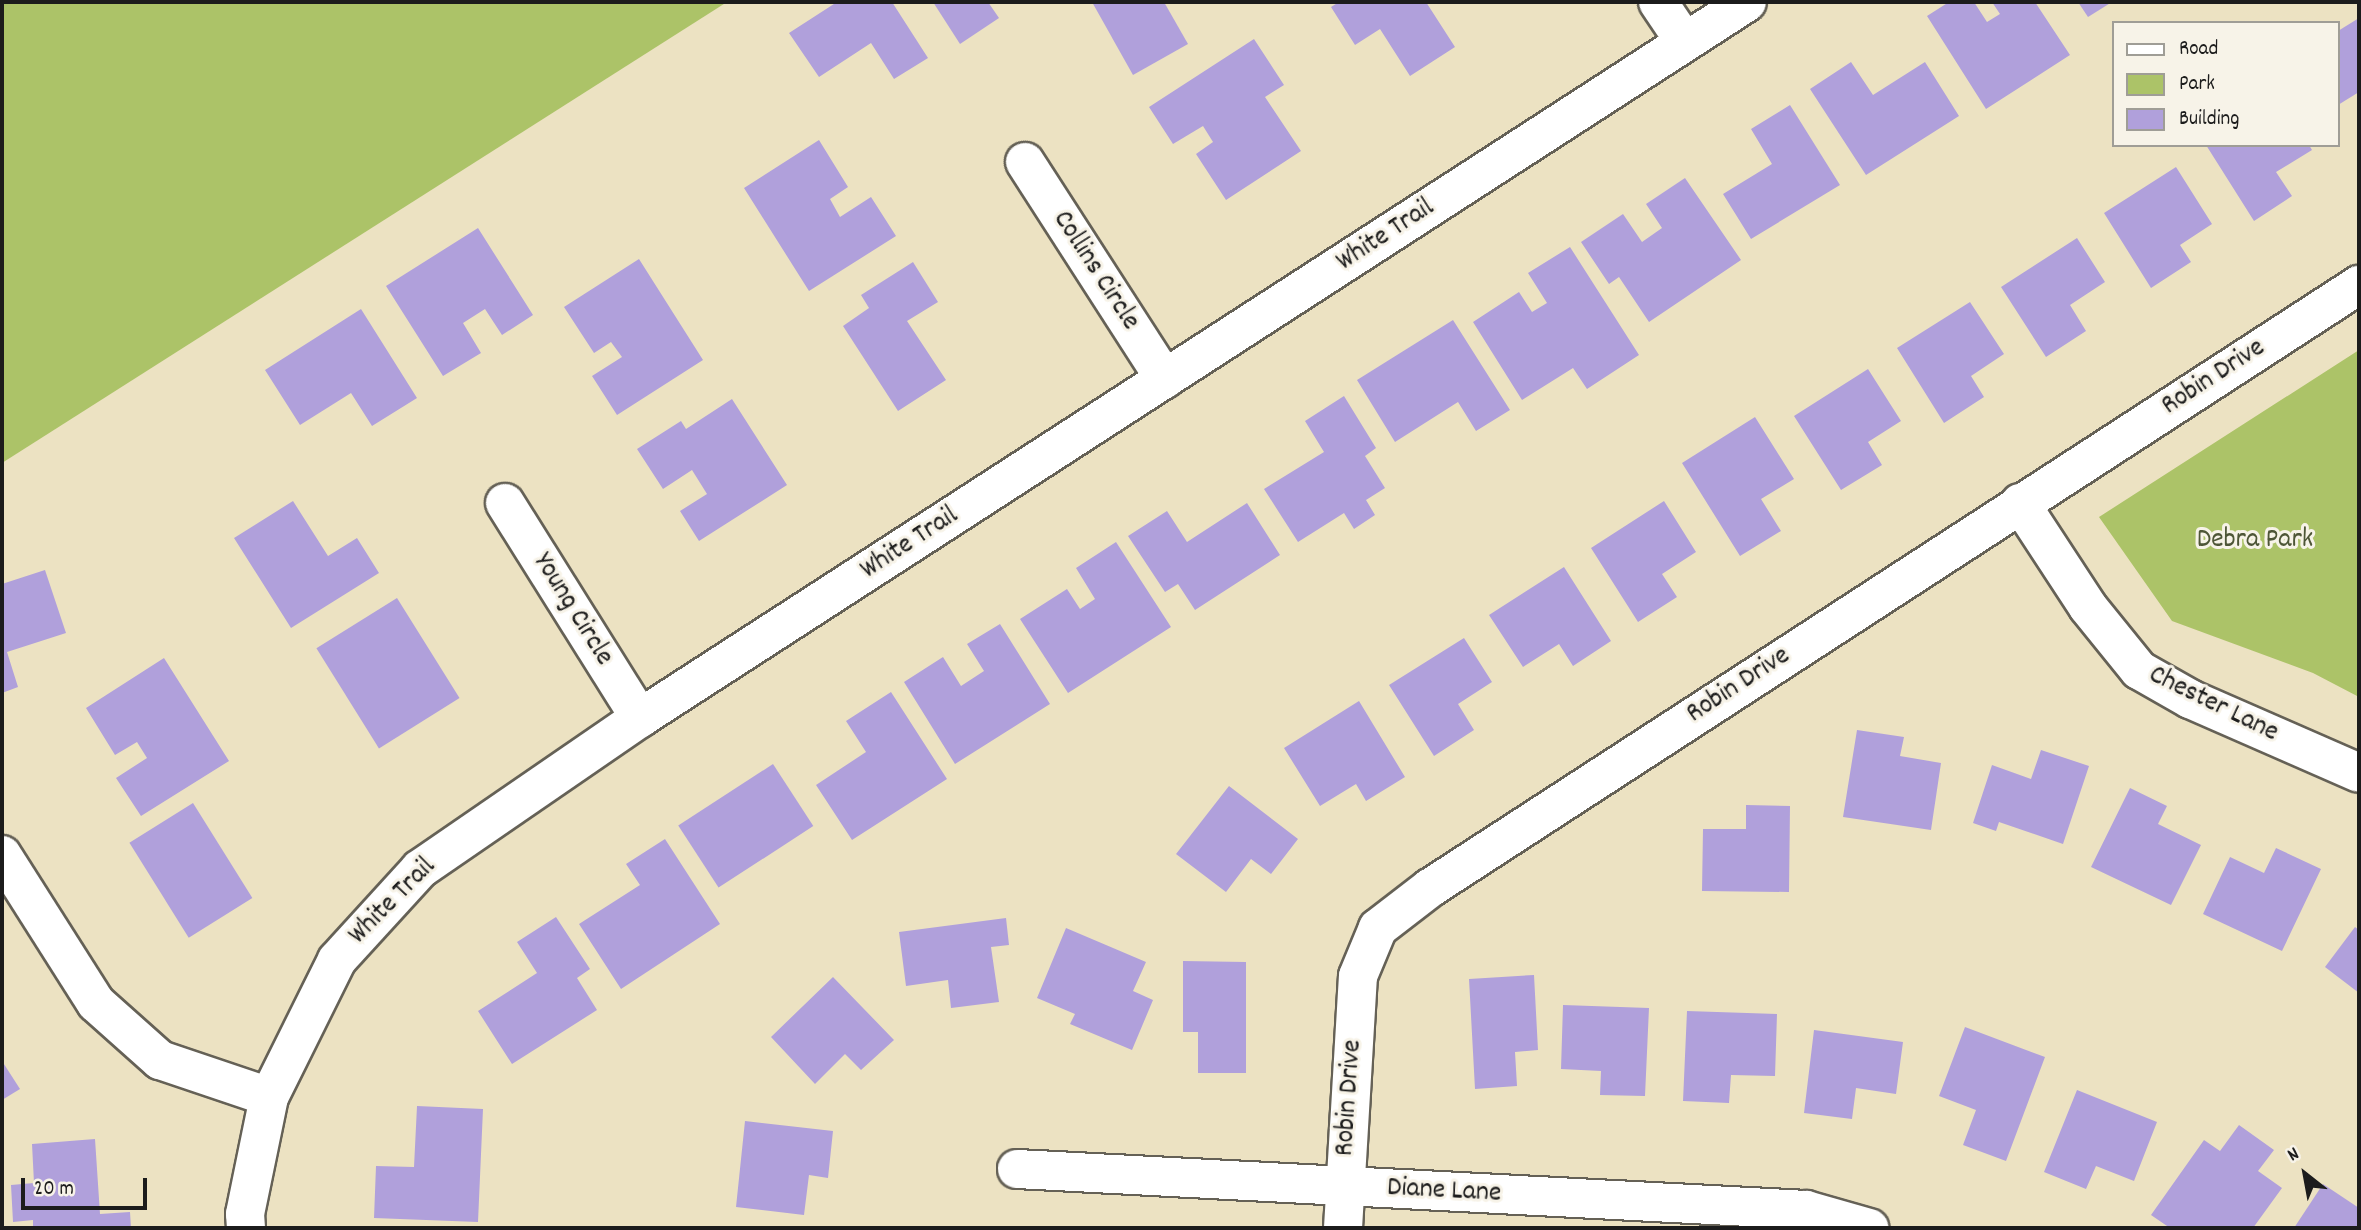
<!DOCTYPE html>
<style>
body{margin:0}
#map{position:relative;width:2361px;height:1230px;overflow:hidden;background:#ece2c2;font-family:Dekko,sans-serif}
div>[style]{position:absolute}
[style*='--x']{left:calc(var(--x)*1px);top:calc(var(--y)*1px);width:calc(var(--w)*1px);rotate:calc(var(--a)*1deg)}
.green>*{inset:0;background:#acc368}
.building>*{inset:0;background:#b0a0db;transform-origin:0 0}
.roads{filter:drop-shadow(2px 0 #656156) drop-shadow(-2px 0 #656156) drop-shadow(0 2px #656156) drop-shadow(0 -2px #656156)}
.minor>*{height:38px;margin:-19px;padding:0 19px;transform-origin:19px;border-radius:19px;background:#fff}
span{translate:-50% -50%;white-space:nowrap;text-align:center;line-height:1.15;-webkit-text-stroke:6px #f7f3e8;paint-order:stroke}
.street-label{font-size:28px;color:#1c1c1c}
.park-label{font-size:28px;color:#4e5637}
.frame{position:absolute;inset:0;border:4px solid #1c1c1c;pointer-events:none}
.legend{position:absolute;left:2112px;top:21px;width:228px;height:126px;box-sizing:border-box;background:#f7f3e8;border:2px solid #9f9d96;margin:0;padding:9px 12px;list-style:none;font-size:21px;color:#1c1c1c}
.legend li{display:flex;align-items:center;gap:14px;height:35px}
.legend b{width:35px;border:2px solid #9f9d96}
.north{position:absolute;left:2270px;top:1139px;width:70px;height:70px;-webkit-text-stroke:5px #f7f3e8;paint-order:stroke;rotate:329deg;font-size:19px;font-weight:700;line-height:28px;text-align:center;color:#1c1c1c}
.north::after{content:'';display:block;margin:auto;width:24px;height:32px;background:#1c1c1c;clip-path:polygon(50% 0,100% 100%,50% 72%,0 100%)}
.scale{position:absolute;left:21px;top:1178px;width:126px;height:32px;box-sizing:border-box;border:4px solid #1c1c1c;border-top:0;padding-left:9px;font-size:21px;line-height:24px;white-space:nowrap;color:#1c1c1c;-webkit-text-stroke:5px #f7f3e8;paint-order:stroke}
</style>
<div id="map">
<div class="green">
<i style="clip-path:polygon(2px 2px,727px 2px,2px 463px)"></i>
<i style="clip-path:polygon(2359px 350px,2359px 697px,2313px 673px,2172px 621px,2099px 517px)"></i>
</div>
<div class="building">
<i style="clip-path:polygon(837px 2px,892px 2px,928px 58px,894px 79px,871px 43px,819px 77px,789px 33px)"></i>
<i style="clip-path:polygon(933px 2px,988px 2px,999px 18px,960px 44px)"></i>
<i style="clip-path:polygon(1092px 2px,1164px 2px,1188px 44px,1133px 75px)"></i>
<i style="clip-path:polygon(1339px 2px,1426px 2px,1455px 47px,1410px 76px,1380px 29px,1355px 45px,1331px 7px)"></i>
<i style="clip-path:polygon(1949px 2px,1974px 2px,1987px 22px,2000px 14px,1992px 2px,2035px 2px,2070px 55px,1986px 109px,1927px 16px)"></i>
<i style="clip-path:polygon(2078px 2px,2112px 2px,2088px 17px)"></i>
<i style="clip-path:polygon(2359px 18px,2359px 92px,2338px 105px,2338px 31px)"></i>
<i style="clip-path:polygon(1254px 39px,1284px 85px,1265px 97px,1301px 151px,1226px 200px,1196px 154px,1213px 142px,1203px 126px,1173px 144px,1149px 107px)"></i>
<i style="clip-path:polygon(1851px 62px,1873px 95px,1925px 62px,1959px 116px,1866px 175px,1810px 89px)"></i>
<i style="clip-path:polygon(1790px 105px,1840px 185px,1751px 239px,1723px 194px,1772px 164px,1751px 129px)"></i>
<i style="clip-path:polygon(819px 140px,848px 187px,830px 199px,840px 217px,871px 197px,896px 236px,809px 291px,744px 188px)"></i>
<i style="clip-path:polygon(2206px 145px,2309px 145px,2312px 150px,2276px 172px,2292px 196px,2254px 221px)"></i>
<i style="clip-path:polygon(2176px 167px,2212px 224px,2180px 245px,2191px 262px,2151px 288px,2104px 213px)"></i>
<i style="clip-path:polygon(1685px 178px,1741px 260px,1649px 322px,1619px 277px,1609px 284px,1581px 242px,1623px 214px,1642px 242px,1662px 228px,1646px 204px)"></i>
<i style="clip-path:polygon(478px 228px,533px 315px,502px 335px,485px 309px,463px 323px,481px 353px,443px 376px,386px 286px)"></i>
<i style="clip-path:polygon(2077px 238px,2105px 282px,2070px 305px,2086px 331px,2046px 357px,2001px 287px)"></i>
<i style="clip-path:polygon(1570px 247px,1639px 355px,1587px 389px,1573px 368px,1522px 400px,1473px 322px,1519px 292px,1532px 312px,1547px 303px,1528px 273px)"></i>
<i style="clip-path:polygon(639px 259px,703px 360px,617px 415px,592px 376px,622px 357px,611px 342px,594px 353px,564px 307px)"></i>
<i style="clip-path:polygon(913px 262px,938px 302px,907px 321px,946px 380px,898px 411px,843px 326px,869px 308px,861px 295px)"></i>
<i style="clip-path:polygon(1970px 302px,2004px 354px,1971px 376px,1984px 397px,1944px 423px,1897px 348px)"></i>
<i style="clip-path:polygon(361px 309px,417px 398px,372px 426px,351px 393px,300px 425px,265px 370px)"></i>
<i style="clip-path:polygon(1453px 320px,1510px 410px,1476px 431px,1458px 402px,1395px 442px,1357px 380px)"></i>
<i style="clip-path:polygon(1868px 369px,1901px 421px,1868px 442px,1882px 465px,1841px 490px,1794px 416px)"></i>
<i style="clip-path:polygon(1344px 396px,1376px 448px,1365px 456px,1385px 488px,1366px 500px,1375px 515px,1354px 529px,1344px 513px,1298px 542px,1264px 489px,1324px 452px,1305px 421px)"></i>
<i style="clip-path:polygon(732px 399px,787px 485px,699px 541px,680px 511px,707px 494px,692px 470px,663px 489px,637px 449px,681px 421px,686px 429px)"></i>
<i style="clip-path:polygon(1755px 417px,1794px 479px,1761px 499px,1781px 531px,1740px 556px,1682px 463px)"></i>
<i style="clip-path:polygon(293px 501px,328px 556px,357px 538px,379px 573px,291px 628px,234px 538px)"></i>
<i style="clip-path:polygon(1664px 501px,1696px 552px,1662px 574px,1677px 597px,1638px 622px,1591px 548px)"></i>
<i style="clip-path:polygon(1247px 503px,1280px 555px,1195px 610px,1178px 584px,1165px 592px,1128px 536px,1167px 511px,1187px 542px)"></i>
<i style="clip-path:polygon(1116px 542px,1171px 627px,1068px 693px,1020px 619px,1067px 589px,1080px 609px,1095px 599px,1076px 568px)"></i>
<i style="clip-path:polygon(1564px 567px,1611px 641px,1573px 666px,1559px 644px,1523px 667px,1489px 615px)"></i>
<i style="clip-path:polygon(45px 570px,66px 633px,7px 652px,18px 687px,2px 693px,2px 584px)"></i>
<i style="left:397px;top:598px;width:118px;height:95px;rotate:58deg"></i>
<i style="clip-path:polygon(1000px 624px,1050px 704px,955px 764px,904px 682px,943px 657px,961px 686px,984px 671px,967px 644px)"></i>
<i style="clip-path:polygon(1464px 638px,1492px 682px,1458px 704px,1474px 730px,1434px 756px,1389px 685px)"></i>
<i style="clip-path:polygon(164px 658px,229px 761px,141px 816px,116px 778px,147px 758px,137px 742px,115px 755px,86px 708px)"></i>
<i style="clip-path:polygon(891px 692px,947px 779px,852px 840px,816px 785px,866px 752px,846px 721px)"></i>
<i style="clip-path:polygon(1359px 701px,1405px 777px,1366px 801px,1356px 784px,1320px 806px,1284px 748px)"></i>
<i style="clip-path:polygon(1857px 730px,1904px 737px,1900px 756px,1941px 763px,1931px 830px,1843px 817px)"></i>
<i style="clip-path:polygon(2041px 750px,2089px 766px,2063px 844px,1999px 822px,1996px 831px,1973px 823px,1992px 765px,2031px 779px)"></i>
<i style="left:773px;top:764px;width:74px;height:113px;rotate:57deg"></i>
<i style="clip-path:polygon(1229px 786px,1298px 839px,1271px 874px,1251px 859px,1226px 892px,1176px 854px)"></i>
<i style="clip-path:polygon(2130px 788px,2167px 806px,2158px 824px,2201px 845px,2171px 905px,2091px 867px)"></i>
<i style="left:193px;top:803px;width:112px;height:75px;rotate:58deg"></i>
<i style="clip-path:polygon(1746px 805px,1790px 806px,1789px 892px,1702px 891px,1703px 829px,1746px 829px)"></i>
<i style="clip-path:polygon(665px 839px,720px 924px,621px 989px,579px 924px,640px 885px,626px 864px)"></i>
<i style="clip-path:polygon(2276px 848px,2321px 869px,2282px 951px,2203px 914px,2230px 857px,2264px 873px)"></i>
<i style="clip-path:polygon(556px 917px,590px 969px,577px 978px,597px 1010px,512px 1064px,478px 1011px,537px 973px,517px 942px)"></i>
<i style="clip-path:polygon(1006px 918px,1009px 945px,991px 947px,999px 1002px,951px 1008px,948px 980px,906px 986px,899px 932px)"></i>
<i style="clip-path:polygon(2355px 927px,2359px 930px,2359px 993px,2325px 967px)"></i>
<i style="clip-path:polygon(1066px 928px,1146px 962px,1133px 991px,1153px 1000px,1132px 1050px,1070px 1024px,1075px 1014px,1037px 998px)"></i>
<i style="clip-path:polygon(1183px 961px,1246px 962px,1246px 1073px,1198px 1073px,1198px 1032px,1183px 1032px)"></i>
<i style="clip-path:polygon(1534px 975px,1538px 1050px,1515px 1052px,1517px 1086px,1475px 1089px,1469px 979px)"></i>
<i style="clip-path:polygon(833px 977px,894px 1040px,861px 1070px,845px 1054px,815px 1084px,771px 1037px)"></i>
<i style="clip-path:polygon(1563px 1005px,1649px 1008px,1645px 1096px,1600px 1095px,1601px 1071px,1561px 1069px)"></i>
<i style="clip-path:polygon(1687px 1011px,1777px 1014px,1775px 1076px,1731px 1075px,1729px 1103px,1683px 1101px)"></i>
<i style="clip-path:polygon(1965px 1027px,2045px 1057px,2006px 1161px,1963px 1145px,1976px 1110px,1939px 1096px)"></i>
<i style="clip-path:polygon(1814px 1030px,1903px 1042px,1896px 1094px,1856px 1088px,1852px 1119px,1804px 1113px)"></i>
<i style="clip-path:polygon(2px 1061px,20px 1089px,2px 1100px)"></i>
<i style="clip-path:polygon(2077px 1090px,2157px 1122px,2134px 1181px,2096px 1166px,2086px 1189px,2044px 1172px)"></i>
<i style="clip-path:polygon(417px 1106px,483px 1109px,478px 1222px,374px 1218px,376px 1166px,414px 1167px)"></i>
<i style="clip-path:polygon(745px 1121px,833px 1131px,828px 1178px,809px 1175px,804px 1215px,736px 1207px)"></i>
<i style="clip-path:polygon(2239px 1125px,2274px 1150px,2258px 1171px,2282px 1188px,2253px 1228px,2170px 1228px,2151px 1215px,2204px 1140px,2220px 1151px)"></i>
<i style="clip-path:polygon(95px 1139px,100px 1214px,130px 1212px,131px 1228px,33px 1228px,33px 1220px,13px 1222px,11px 1185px,34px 1183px,32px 1144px)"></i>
<i style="clip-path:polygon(2323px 1184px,2359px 1208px,2359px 1228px,2294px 1228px)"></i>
</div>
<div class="roads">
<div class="minor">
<i style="--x:1658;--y:2;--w:48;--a:56"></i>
<i style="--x:1025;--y:162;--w:258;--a:57.2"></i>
<i style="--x:505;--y:503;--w:254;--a:57.9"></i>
<i style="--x:2020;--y:503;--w:124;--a:56.8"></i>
<i style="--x:2088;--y:607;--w:81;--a:51"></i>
<i style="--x:2139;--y:670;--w:59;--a:29.6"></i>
<i style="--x:2190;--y:699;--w:184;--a:23.6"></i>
<i style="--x:2;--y:855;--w:175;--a:57.6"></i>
<i style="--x:96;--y:1003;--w:86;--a:41.7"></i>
<i style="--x:160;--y:1060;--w:115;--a:18.7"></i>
<i style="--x:1017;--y:1169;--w:790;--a:2.97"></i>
<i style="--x:1806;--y:1210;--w:66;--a:15.9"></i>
<i style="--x:246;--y:1228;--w:14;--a:-94"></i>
<i style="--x:245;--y:1214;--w:119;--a:-78.4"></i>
<i style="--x:269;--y:1097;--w:153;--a:-63.6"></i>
<i style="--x:337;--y:960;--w:123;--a:-47.6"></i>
<i style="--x:420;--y:869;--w:267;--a:-34.5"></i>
<i style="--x:640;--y:718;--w:1318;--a:-32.89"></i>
<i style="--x:1343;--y:1228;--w:252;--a:-86.6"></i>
<i style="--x:1358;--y:976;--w:52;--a:-67.4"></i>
<i style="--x:1378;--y:928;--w:66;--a:-37.6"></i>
<i style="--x:1430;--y:888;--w:1108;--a:-32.99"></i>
</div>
</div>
<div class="street-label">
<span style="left:1386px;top:236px;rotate:-33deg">White Trail</span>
<span style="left:1095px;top:271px;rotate:57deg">Collins Circle</span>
<span style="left:2214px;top:378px;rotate:-33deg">Robin Drive</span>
<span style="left:910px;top:544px;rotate:-33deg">White Trail</span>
<span style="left:572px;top:610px;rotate:58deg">Young Circle</span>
<span style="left:1739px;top:686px;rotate:-33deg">Robin Drive</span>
<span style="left:2213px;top:705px;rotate:26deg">Chester Lane</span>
<span style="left:393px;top:902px;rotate:-45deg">White Trail</span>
<span style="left:1350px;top:1098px;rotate:-86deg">Robin Drive</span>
<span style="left:1444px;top:1192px;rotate:3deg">Diane Lane</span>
</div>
<div class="park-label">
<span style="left:2255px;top:541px">Debra Park</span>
</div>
<div class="frame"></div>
<ul class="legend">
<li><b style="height:9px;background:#fff"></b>Road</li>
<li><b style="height:19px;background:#acc368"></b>Park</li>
<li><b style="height:19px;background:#b0a0db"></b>Building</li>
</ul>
<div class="north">N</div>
<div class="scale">20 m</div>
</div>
